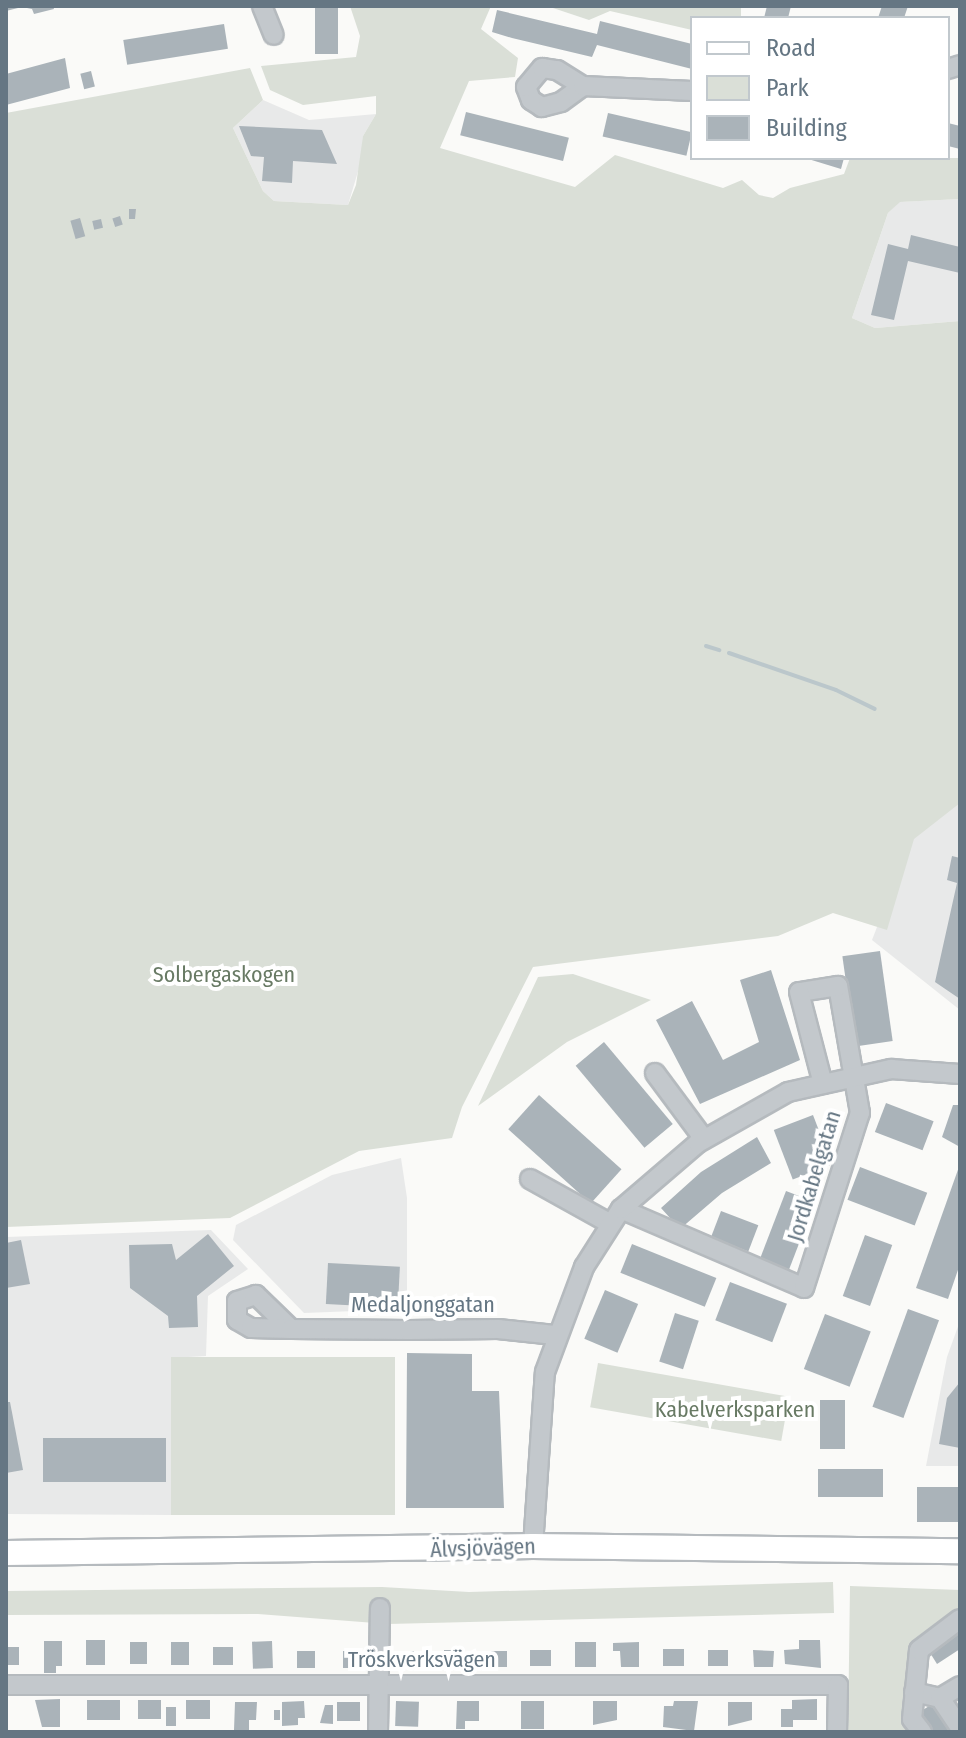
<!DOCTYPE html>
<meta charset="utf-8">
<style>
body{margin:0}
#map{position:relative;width:966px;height:1738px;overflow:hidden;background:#fafaf8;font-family:"Fira Sans Condensed",sans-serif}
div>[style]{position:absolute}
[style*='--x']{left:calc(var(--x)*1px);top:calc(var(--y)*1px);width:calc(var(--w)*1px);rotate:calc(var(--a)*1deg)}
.built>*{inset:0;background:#e8e9e9}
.green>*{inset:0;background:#dadfd7;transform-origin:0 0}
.stream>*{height:4px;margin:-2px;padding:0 2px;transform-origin:2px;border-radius:2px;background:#bbc7cb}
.building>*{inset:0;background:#aab3b9;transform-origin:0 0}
.roads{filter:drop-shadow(2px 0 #b5babe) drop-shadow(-2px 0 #b5babe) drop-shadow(0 2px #b5babe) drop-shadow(0 -2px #b5babe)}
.minor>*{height:18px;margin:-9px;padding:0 9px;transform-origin:9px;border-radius:9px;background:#c3c8cc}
.major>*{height:24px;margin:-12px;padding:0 12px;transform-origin:12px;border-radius:12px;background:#fff}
span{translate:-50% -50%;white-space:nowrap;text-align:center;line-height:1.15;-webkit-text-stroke:8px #fff;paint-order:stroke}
.park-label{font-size:22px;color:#687a64}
.street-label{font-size:22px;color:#657683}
.frame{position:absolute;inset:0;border:8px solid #657683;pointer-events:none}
.legend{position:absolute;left:690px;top:16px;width:260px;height:144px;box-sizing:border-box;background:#fff;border:2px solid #c1c8cd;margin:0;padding:10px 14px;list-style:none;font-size:24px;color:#657683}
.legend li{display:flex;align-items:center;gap:16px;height:40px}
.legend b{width:40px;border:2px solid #c1c8cd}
</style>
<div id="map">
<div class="built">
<i style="clip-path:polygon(263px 100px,309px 120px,376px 114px,363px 136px,362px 158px,348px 205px,274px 201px,263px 191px,233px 128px)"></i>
<i style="clip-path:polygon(960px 199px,960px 321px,875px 328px,852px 318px,888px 213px,899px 202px)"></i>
<i style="clip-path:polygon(960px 795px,960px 1010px,872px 940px,913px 834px)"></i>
<i style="clip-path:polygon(401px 1158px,407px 1198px,407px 1309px,304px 1313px,233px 1240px,236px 1225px,332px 1175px)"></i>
<i style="clip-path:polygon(211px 1230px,248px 1269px,208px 1296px,206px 1356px,171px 1358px,171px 1515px,6px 1514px,6px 1237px)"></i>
<i style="clip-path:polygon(960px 1321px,960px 1466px,926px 1466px,947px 1357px)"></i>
</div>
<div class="green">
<i style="clip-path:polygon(350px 6px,491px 6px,481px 29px,518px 58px,515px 77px,469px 81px,440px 148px,575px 187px,615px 155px,723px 188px,742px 180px,759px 195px,773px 198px,790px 188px,844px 174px,850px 158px,960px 158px,960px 199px,900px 202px,888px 213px,852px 318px,875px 328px,960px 321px,960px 803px,914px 839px,887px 930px,833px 913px,778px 936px,533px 967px,462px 1107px,452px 1138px,359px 1151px,230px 1218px,6px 1227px,6px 113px,250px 68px,263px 100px,233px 128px,263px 191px,274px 201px,348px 205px,356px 185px,363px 136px,376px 114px,376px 96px,303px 105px,270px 90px,261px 66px,356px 57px,360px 36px)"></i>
<i style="clip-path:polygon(547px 6px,741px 6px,741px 18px,692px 18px,692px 30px,610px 11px,589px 20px)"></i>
<i style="clip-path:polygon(573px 974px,651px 1000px,567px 1042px,478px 1106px,538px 977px)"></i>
<i style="left:171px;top:1357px;width:224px;height:158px"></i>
<i style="left:598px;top:1363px;width:194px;height:45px;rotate:10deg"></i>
<i style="clip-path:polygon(833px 1582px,834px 1613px,388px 1624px,258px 1614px,6px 1615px,6px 1591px,382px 1587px,469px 1592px)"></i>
<i style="clip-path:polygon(850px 1586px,960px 1590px,960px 1614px,929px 1631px,915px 1646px,905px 1676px,907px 1732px,848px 1732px)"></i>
</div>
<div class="stream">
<i style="--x:706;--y:646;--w:14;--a:17"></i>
<i style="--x:729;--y:653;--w:113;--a:19.1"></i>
<i style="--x:836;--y:690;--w:43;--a:26"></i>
</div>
<div class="building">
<i style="clip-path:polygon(6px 6px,53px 6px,54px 9px,34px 14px,32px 9px,22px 7px,6px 11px)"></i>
<i style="left:315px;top:6px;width:23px;height:48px"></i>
<i style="clip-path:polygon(767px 6px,791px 6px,788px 18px,764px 18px)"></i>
<i style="clip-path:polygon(882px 6px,908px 6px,904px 18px,878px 18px)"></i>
<i style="clip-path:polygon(497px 10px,597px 34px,600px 21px,692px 44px,692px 69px,597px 45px,592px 57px,512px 38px,492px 32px)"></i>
<i style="left:224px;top:24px;width:25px;height:102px;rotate:81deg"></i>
<i style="clip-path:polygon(65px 58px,70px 88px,6px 105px,6px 74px)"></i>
<i style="left:91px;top:71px;width:16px;height:11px;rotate:76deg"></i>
<i style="left:466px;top:112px;width:106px;height:24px;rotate:14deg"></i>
<i style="left:608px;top:113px;width:86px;height:24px;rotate:13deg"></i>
<i style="clip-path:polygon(948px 123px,960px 126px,960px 149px,948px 146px)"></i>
<i style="clip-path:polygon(239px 126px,322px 130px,337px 164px,293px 161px,292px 183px,262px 181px,264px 157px,251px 156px)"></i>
<i style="clip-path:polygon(805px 158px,844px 158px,841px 169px)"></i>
<i style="clip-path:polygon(129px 209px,136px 209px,135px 219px,129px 219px)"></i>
<i style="left:120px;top:216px;width:9px;height:8px;rotate:72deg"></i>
<i style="left:80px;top:218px;width:19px;height:10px;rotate:74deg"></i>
<i style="left:101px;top:219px;width:9px;height:9px;rotate:77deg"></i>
<i style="clip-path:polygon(911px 235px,960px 247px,960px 273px,908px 261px,894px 320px,871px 315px,888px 244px,908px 249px)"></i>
<i style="clip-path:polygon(952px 856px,960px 858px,960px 999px,935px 982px,957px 883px,947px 880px)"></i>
<i style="left:880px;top:951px;width:91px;height:38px;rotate:82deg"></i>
<i style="clip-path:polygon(771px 970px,800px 1060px,700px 1104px,656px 1020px,692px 1001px,723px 1060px,759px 1042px,740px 980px)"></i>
<i style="left:604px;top:1042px;width:107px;height:37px;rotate:50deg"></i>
<i style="left:539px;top:1095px;width:111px;height:46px;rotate:42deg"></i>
<i style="left:886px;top:1103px;width:51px;height:31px;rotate:21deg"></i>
<i style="clip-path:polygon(953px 1105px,960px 1105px,960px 1147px,942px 1137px)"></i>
<i style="left:813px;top:1115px;width:53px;height:42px;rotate:69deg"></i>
<i style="clip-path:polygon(757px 1137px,771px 1163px,722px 1193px,680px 1229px,661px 1208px,701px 1172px)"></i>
<i style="clip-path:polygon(960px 1164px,960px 1264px,948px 1299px,916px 1288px)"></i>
<i style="left:860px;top:1167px;width:72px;height:35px;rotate:21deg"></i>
<i style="left:786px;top:1191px;width:31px;height:73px;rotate:21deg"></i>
<i style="left:721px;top:1211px;width:40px;height:28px;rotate:21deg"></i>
<i style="clip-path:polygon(208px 1234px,234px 1266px,197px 1296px,198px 1327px,169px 1328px,168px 1316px,130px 1288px,129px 1245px,172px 1244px,176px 1260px)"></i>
<i style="left:865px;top:1235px;width:29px;height:65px;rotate:20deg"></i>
<i style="clip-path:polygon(21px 1240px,30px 1284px,6px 1288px,6px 1243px)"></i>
<i style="left:632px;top:1244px;width:91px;height:31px;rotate:22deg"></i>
<i style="left:328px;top:1263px;width:72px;height:41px;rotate:3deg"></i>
<i style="left:730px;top:1282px;width:61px;height:41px;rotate:21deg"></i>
<i style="left:605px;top:1290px;width:36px;height:53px;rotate:23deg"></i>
<i style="left:908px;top:1309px;width:33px;height:104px;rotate:20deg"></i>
<i style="left:675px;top:1313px;width:25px;height:51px;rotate:18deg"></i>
<i style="left:825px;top:1314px;width:49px;height:59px;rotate:21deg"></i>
<i style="clip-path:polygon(407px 1353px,472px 1354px,472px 1391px,499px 1391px,504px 1508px,406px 1508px)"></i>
<i style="clip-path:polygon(960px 1382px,960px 1448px,939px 1444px,947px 1398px)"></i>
<i style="left:820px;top:1400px;width:25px;height:49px"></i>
<i style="clip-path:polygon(6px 1402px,10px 1402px,23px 1470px,6px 1473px)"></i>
<i style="left:166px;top:1438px;width:44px;height:123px;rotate:90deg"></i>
<i style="left:818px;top:1469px;width:65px;height:28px"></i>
<i style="left:917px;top:1487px;width:43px;height:35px"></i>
<i style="clip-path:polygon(960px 1627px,960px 1649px,937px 1664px,927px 1648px)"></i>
<i style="left:105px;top:1640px;width:25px;height:19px;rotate:90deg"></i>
<i style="clip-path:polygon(799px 1640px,820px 1640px,821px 1668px,785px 1664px,784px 1650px,799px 1649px)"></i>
<i style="clip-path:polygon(44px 1641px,62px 1641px,62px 1666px,56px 1666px,56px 1673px,44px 1673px)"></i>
<i style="left:272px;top:1641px;width:27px;height:20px;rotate:88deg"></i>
<i style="left:130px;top:1642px;width:17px;height:22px"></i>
<i style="left:171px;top:1642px;width:18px;height:23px"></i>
<i style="left:575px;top:1642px;width:21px;height:25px"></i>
<i style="clip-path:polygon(639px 1642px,639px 1667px,621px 1667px,620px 1651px,613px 1651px,613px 1643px)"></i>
<i style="left:19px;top:1647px;width:18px;height:13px;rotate:90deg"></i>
<i style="left:233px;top:1647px;width:18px;height:20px;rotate:90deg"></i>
<i style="left:663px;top:1649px;width:21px;height:17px"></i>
<i style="left:444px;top:1650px;width:18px;height:18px"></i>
<i style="left:530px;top:1650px;width:21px;height:16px"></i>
<i style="left:708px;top:1650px;width:20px;height:16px"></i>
<i style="clip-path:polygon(753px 1650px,774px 1651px,773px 1667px,754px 1667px)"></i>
<i style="left:297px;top:1651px;width:18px;height:17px"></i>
<i style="left:343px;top:1651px;width:17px;height:17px"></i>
<i style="left:395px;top:1651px;width:19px;height:17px"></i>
<i style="left:488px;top:1651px;width:19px;height:16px"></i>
<i style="clip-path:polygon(60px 1699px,60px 1727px,42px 1727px,35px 1700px)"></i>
<i style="clip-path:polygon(817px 1699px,817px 1720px,793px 1720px,793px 1727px,781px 1727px,781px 1709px,792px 1709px,792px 1700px)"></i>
<i style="left:87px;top:1700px;width:33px;height:20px"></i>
<i style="left:138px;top:1700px;width:23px;height:19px"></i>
<i style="left:186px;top:1700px;width:24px;height:19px"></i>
<i style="clip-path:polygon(304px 1701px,305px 1718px,298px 1718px,298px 1725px,282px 1726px,282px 1702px)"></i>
<i style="left:396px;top:1701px;width:23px;height:25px;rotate:2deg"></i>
<i style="clip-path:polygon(457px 1701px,479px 1701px,479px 1721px,465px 1721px,465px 1729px,456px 1729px)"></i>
<i style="left:521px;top:1701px;width:23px;height:28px"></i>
<i style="clip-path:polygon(593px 1701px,617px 1701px,617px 1720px,593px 1725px)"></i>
<i style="clip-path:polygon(674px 1701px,698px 1701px,694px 1731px,663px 1727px,664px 1706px,673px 1706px)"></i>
<i style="clip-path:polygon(937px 1701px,955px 1732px,929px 1732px,918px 1713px)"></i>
<i style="clip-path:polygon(235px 1702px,257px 1702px,256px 1720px,249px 1720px,249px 1730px,234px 1730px)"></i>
<i style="left:337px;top:1702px;width:23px;height:19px"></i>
<i style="clip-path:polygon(728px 1702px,752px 1702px,752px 1720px,728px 1726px)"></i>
<i style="clip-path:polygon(325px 1705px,333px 1705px,333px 1724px,320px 1723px)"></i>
<i style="left:166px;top:1707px;width:10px;height:19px"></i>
<i style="left:274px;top:1710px;width:6px;height:10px"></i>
</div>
<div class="roads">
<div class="minor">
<i style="--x:262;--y:6;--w:31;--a:68"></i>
<i style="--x:948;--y:69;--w:13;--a:-18"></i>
<i style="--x:583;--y:86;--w:27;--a:144"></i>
<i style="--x:561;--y:102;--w:20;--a:165"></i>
<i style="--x:542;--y:107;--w:13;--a:-148"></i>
<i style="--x:531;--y:100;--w:14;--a:-111"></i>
<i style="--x:526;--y:87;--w:25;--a:-50"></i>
<i style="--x:542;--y:68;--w:15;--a:8"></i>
<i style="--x:557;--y:70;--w:31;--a:32"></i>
<i style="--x:583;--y:86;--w:109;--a:2.6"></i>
<i style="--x:655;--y:1073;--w:82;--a:53.4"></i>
<i style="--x:530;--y:1179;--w:90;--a:29.1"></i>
<i style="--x:621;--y:1209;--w:199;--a:23.3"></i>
<i style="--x:804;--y:1288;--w:184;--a:-72.3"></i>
<i style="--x:860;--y:1113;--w:129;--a:-99.8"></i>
<i style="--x:838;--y:986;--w:39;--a:171"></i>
<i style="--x:799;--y:992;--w:95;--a:75.4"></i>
<i style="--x:291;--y:1329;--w:49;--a:-135.8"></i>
<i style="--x:256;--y:1295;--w:20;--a:162"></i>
<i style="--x:237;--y:1301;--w:19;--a:90"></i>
<i style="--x:237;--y:1320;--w:16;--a:30"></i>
<i style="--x:251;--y:1328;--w:40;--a:1.4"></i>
<i style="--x:291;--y:1329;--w:118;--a:0.5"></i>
<i style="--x:409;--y:1330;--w:89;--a:-0.6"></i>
<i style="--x:498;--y:1329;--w:57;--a:6"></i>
<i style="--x:533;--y:1546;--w:174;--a:-86.1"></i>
<i style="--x:545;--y:1372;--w:112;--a:-69.6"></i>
<i style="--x:584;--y:1267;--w:69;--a:-57.5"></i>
<i style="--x:621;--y:1209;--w:101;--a:-40.6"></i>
<i style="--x:698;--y:1143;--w:103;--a:-29.5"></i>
<i style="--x:788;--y:1092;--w:106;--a:-12.6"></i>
<i style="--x:891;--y:1069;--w:69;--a:4.1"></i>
<i style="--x:6;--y:1685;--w:832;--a:0"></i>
<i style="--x:838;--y:1685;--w:47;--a:91.2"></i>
<i style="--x:914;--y:1692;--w:27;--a:13"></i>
<i style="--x:940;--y:1698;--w:36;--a:56"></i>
<i style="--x:940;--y:1698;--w:23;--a:-31"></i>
<i style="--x:378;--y:1732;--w:124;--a:-89.1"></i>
<i style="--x:922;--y:1732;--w:16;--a:-128"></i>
<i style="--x:912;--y:1719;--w:69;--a:-84.2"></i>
<i style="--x:919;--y:1650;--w:51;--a:-37.1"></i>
</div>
<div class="major">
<i style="--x:6;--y:1553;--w:527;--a:-0.76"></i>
<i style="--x:533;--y:1546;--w:427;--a:0.7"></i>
</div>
</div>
<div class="park-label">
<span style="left:224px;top:975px">Solbergaskogen</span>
<span style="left:735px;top:1410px">Kabelverksparken</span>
</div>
<div class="street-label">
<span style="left:814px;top:1176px;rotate:-73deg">Jordkabelgatan</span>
<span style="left:423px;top:1305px">Medaljonggatan</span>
<span style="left:483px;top:1548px;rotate:-2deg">Älvsjövägen</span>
<span style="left:422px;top:1660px">Tröskverksvägen</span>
</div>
<div class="frame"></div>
<ul class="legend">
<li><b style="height:10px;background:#fff"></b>Road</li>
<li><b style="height:22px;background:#dadfd7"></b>Park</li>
<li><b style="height:22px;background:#aab3b9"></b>Building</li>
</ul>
</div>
